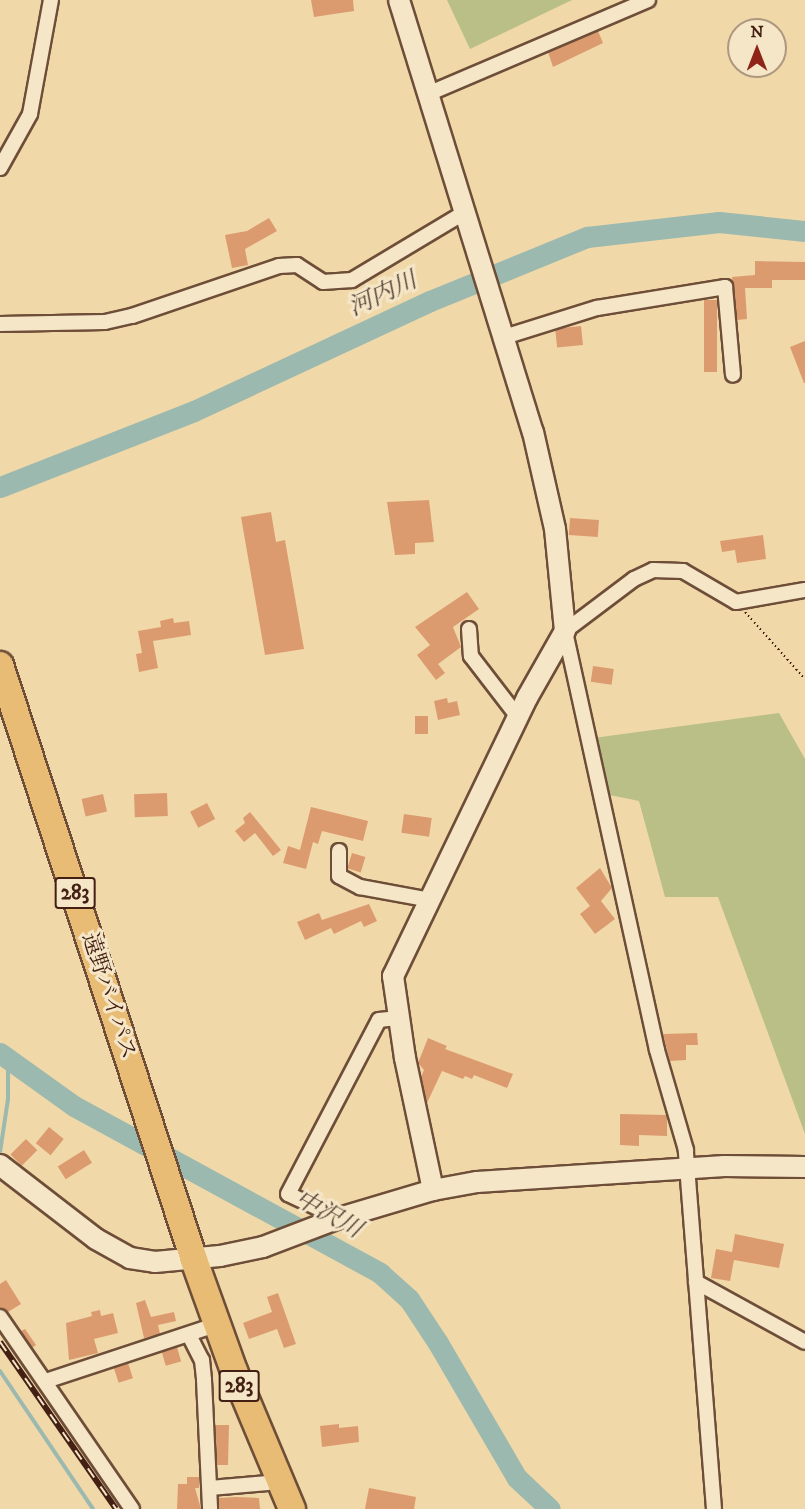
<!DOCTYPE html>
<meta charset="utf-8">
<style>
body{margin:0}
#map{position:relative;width:805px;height:1509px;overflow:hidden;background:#f0d8a9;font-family:"IM FELL DW Pica","Noto Serif JP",serif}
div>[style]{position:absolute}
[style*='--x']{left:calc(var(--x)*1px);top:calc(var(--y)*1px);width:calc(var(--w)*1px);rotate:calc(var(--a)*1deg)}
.green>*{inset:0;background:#babf88}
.stream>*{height:4px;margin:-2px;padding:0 2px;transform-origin:2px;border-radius:2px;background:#9bb9ae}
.river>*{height:21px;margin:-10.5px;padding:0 10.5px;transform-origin:10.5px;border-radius:10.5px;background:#9bb9ae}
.building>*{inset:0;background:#dc9b6f;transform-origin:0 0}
.path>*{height:2px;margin-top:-1px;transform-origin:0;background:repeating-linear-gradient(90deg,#432013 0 1.5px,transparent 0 4.5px)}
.roads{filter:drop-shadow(2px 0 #6e4e38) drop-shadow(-2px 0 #6e4e38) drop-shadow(0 2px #6e4e38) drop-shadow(0 -2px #6e4e38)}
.street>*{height:14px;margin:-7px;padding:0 7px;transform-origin:7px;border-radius:7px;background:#f5e6c7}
.secondary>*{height:20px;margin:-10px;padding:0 10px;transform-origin:10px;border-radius:10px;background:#f5e6c7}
.highway>*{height:26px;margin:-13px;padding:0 13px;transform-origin:13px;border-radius:13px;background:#e8bc74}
.rail>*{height:6px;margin-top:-3px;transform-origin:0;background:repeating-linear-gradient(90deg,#f5e6c7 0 11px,#432013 0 22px);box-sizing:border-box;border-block:2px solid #432013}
span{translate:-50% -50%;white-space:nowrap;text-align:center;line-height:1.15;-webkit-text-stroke:6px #f5e6c7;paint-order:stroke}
.shield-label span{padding:2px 4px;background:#f5e6c7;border:2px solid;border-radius:4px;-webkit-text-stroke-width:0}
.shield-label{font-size:21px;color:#432013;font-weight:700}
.street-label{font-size:22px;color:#432013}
.water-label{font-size:24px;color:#59463a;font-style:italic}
.north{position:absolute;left:727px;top:18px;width:60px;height:60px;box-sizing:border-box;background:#f5e6c7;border:2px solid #ae977f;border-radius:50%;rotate:0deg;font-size:16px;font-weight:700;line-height:24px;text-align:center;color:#432013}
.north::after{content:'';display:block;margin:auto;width:21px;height:27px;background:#8f2418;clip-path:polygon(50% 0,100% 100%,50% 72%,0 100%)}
</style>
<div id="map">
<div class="green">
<i style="clip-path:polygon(447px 0,572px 0,470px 49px)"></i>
<i style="clip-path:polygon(779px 713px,805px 759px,805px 1134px,718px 897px,665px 897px,639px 801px,595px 792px,586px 739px)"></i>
</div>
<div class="stream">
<i style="--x:0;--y:1152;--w:54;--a:-81.4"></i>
<i style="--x:8;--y:1099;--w:40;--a:-90"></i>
<i style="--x:0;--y:1371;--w:166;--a:56"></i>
</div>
<div class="river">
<i style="--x:0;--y:487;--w:208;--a:-21.4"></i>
<i style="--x:194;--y:411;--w:260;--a:-25"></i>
<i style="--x:430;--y:301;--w:170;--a:-22.2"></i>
<i style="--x:587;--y:237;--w:133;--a:-6.5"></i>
<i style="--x:719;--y:222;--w:86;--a:6"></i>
<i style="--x:0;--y:1053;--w:91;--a:35.6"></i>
<i style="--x:74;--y:1106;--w:349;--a:28.6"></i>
<i style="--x:380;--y:1273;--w:39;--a:42"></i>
<i style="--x:409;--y:1299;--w:53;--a:56.6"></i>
<i style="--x:438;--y:1343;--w:156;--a:59.7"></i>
<i style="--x:517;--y:1478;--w:45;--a:43.2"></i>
</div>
<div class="building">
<i style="clip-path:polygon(311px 0,353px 0,354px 11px,314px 17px)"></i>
<i style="clip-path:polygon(598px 31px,603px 43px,553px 67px,548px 52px)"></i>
<i style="clip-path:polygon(269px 218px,277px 231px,245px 249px,248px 265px,232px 268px,225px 235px,247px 231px)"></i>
<i style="clip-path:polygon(755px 261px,805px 262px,805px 280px,772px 280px,772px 288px,745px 288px,747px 319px,737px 320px,732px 277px,755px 275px)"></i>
<i style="left:704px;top:300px;width:13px;height:72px"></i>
<i style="left:581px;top:326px;width:19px;height:26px;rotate:84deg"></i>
<i style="clip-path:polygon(805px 341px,805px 383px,804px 383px,790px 347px)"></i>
<i style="clip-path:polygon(429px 500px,434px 542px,415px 543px,415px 554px,395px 555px,387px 502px)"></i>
<i style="clip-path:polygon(271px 512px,276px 542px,285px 540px,304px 649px,265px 655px,241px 517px)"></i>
<i style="left:570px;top:518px;width:29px;height:17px;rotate:4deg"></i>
<i style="clip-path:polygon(763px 535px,766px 559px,737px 563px,735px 550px,722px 552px,720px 541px)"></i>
<i style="clip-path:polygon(467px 592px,479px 609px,453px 627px,461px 647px,438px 664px,445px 673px,436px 680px,417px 655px,430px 645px,415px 627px)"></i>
<i style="clip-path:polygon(173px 618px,174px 623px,189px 621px,191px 635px,153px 641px,158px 668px,139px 672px,136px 654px,142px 653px,138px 631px,161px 627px,160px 621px)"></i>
<i style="left:593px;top:666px;width:21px;height:16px;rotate:8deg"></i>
<i style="clip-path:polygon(447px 698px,448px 703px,457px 701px,460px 715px,438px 720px,434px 701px)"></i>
<i style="left:415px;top:716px;width:13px;height:18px"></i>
<i style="left:167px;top:793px;width:23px;height:33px;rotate:88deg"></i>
<i style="left:103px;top:794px;width:18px;height:22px;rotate:77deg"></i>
<i style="left:207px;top:803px;width:18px;height:19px;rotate:63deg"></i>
<i style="clip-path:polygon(311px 807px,368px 821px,363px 841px,322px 831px,318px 844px,313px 842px,306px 869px,283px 863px,288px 846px,300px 850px)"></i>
<i style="clip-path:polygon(250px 812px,281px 850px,273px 856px,255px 833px,244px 842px,235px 831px,245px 823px,243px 818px)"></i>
<i style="left:404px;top:814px;width:28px;height:19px;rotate:8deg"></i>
<i style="left:352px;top:853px;width:14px;height:16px;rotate:17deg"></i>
<i style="clip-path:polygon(600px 868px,612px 888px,601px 901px,615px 919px,595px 934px,580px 914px,590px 906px,576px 888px)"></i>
<i style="clip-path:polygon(369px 904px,377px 921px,364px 927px,361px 921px,334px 934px,331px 928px,305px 940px,297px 922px,319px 913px,322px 920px)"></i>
<i style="clip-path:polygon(697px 1033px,698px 1045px,686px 1045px,686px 1060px,670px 1061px,663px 1034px)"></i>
<i style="clip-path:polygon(428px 1038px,447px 1046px,445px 1049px,513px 1074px,507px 1088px,474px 1075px,472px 1079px,465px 1076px,463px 1079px,442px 1071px,427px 1103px,421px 1077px,424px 1070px,418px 1063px)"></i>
<i style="clip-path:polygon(620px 1114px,667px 1115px,667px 1136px,639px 1135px,639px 1146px,620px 1145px)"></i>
<i style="left:49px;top:1127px;width:19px;height:21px;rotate:39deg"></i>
<i style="left:26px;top:1139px;width:16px;height:22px;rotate:45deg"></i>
<i style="left:84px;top:1150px;width:15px;height:31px;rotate:58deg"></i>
<i style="clip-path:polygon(735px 1234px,784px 1244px,779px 1268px,734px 1260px,730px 1281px,711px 1278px,716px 1249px,732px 1252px)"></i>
<i style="clip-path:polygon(6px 1280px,21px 1304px,8px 1312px,0 1308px,0 1284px)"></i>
<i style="clip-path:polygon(278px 1293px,296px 1344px,284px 1348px,277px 1329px,249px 1339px,243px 1323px,272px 1312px,267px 1297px)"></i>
<i style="clip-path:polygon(145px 1300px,151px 1317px,174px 1312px,176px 1321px,158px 1325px,160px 1334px,144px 1338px,136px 1303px)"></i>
<i style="clip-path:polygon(100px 1310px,101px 1316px,113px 1313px,118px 1333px,94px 1339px,98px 1353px,69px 1360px,66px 1323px,92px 1316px,91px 1312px)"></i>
<i style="clip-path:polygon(25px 1329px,36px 1345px,32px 1348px,21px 1331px)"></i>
<i style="left:177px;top:1347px;width:15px;height:16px;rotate:74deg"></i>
<i style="left:128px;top:1363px;width:16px;height:15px;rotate:72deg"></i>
<i style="clip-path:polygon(339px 1424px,339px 1428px,358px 1426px,359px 1442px,322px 1447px,320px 1426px)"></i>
<i style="clip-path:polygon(215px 1425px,229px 1425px,228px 1465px,217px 1465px)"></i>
<i style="clip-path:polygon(187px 1477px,199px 1477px,199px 1488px,195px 1488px,201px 1509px,177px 1509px,178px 1484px,187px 1484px)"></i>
<i style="clip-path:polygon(369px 1488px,416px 1497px,414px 1509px,365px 1509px)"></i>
<i style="clip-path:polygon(236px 1497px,259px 1498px,260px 1509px,219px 1509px,218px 1498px)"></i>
</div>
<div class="path">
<i style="--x:745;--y:612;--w:90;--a:48.2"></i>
</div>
<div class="roads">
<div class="street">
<i style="--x:430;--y:93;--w:237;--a:-23.1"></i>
<i style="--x:0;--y:168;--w:62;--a:-60.9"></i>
<i style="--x:30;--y:114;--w:116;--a:-79.6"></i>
<i style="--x:0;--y:324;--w:105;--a:-1.1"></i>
<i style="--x:105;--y:322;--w:28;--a:-13"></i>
<i style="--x:132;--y:316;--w:155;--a:-18.8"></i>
<i style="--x:279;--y:266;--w:18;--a:-3"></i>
<i style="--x:297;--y:265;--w:31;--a:33"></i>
<i style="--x:323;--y:282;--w:29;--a:-4"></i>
<i style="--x:352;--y:280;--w:134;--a:-31"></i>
<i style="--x:501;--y:338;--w:101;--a:-17.4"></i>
<i style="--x:597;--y:308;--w:130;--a:-9.3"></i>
<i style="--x:725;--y:287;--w:88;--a:84.8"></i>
<i style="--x:469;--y:629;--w:27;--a:86"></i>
<i style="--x:471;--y:656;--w:77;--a:52.4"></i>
<i style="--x:339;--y:851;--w:25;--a:90"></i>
<i style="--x:339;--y:876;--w:24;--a:28"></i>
<i style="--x:360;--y:887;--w:71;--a:10.5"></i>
<i style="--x:339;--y:1218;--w:56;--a:-154.8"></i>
<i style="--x:288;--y:1194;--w:196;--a:-62.4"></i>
<i style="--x:379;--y:1020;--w:20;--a:-6"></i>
<i style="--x:696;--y:1282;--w:124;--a:28.8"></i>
<i style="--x:0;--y:1317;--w:233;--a:55.5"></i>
<i style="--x:189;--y:1335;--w:28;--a:63"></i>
<i style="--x:202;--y:1360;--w:20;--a:84"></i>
<i style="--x:204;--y:1380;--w:129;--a:87.3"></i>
<i style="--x:46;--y:1381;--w:169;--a:-18.3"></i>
<i style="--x:210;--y:1488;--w:58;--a:-4.9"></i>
<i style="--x:714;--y:1509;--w:360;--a:-94.5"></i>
<i style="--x:686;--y:1150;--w:104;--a:-106.2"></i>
<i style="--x:657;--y:1050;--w:429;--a:-102.4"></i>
<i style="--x:565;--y:631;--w:86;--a:-37"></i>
<i style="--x:634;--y:579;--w:21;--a:-25"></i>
<i style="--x:653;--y:570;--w:30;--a:2"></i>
<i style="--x:683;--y:571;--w:61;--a:30.3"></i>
<i style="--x:736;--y:602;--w:70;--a:-9.9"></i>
</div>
<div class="secondary">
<i style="--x:399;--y:0;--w:452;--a:72.8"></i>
<i style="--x:533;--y:432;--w:99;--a:77.2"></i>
<i style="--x:555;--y:529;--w:102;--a:84.4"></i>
<i style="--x:565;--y:631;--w:77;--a:119.6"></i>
<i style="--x:527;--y:698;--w:309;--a:115.7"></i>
<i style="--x:393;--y:976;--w:83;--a:81.7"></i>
<i style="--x:405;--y:1058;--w:135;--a:78"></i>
<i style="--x:0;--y:1165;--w:121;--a:37.6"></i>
<i style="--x:96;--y:1239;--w:39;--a:29"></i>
<i style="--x:130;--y:1258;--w:25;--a:9"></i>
<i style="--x:155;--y:1262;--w:65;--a:-5.3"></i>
<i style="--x:220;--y:1256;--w:44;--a:-11.8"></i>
<i style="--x:263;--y:1247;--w:81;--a:-20.9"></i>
<i style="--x:339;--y:1218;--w:98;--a:-16.6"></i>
<i style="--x:433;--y:1190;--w:45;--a:-10.3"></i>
<i style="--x:477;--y:1182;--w:248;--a:-3.7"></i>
<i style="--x:724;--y:1166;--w:81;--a:0.7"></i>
</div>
<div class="highway">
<i style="--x:0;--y:665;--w:626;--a:71.94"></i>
<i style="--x:194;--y:1260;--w:118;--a:70.2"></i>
<i style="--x:234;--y:1371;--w:150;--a:67.2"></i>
</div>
</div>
<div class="rail">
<i style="--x:0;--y:1342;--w:203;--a:55.2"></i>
</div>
<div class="shield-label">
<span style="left:75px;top:893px">283</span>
<span style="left:239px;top:1386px">283</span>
</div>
<div class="street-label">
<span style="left:109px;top:996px;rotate:72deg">遠野バイパス</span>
</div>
<div class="water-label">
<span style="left:383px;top:295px;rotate:-25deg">河内川</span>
<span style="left:328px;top:1215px;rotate:29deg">中沢川</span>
</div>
<div class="north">N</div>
</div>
